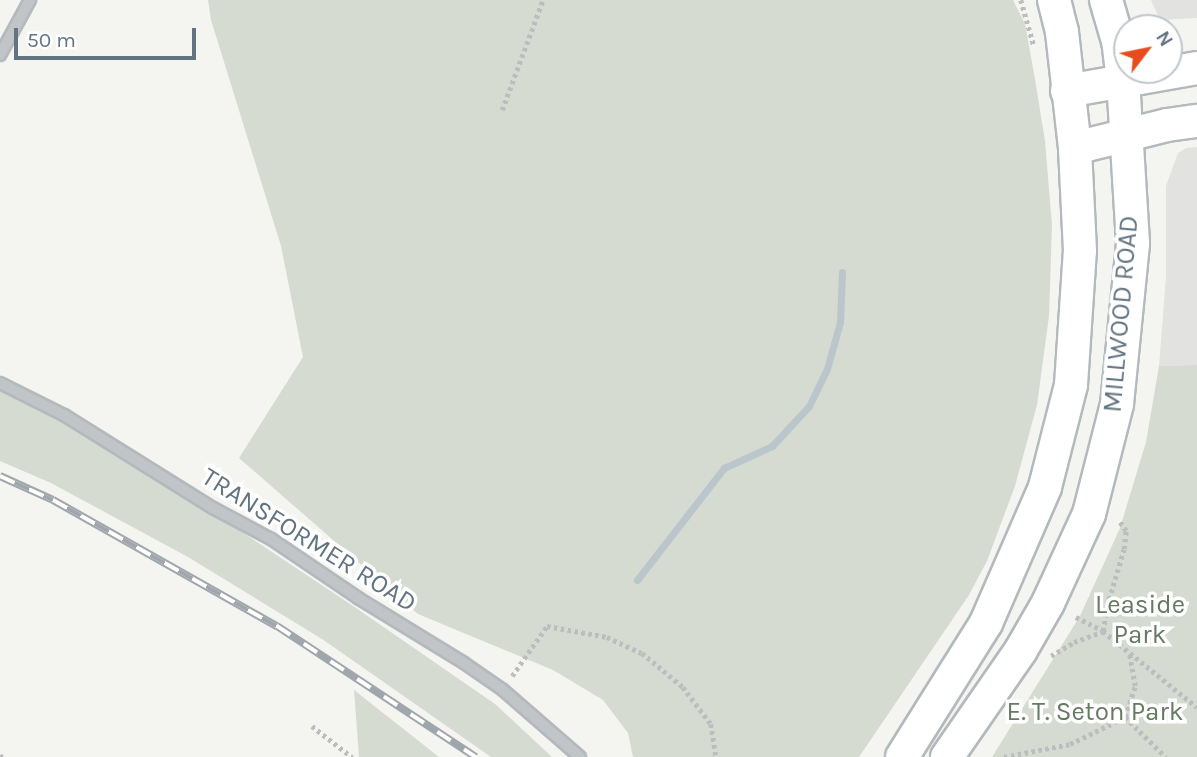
<!DOCTYPE html>
<style>
body{margin:0}
#map{position:relative;width:1197px;height:757px;overflow:hidden;background:#f4f4f0;font-family:Karla,sans-serif}
div>[style]{position:absolute}
[style*='--x']{left:calc(var(--x)*1px);top:calc(var(--y)*1px);width:calc(var(--w)*1px);rotate:calc(var(--a)*1deg)}
.built>*{inset:0;background:#e2e3e1}
.green>*{inset:0;background:#d5dbd1}
.stream>*{height:7px;margin:-3.5px;padding:0 3.5px;transform-origin:3.5px;border-radius:3.5px;background:#bac6cb}
.path>*{height:4.5px;margin-top:-2.25px;transform-origin:0;background:repeating-linear-gradient(90deg,#bbbdbf 0 3.5px,transparent 0 7px)}
.roads{filter:drop-shadow(2px 0 #b3b9bd) drop-shadow(-2px 0 #b3b9bd) drop-shadow(0 2px #b3b9bd) drop-shadow(0 -2px #b3b9bd)}
.service>*{height:10px;margin:-5px;padding:0 5px;transform-origin:5px;border-radius:5px;background:#c1c5c8}
.secondary>*{height:32px;margin:-16px;padding:0 16px;transform-origin:16px;border-radius:16px;background:#fff}
.rail>*{height:8px;margin-top:-4px;transform-origin:0;background:repeating-linear-gradient(90deg,#fff 0 16px,#9fa6ac 0 32px);box-sizing:border-box;border-block:2px solid #9fa6ac}
span{translate:-50% -50%;white-space:nowrap;text-align:center;line-height:1.15;-webkit-text-stroke:7px #fff;paint-order:stroke}
.street-label{font-size:26px;color:#627482}
.park-label{font-size:26px;color:#667961}
.north{position:absolute;left:1113px;top:14px;width:70px;height:70px;box-sizing:border-box;background:#fff;border:2px solid #c0c7cd;border-radius:50%;rotate:58deg;font-size:19px;font-weight:700;line-height:28px;text-align:center;color:#627482}
.north::after{content:'';display:block;margin:auto;width:24px;height:32px;background:#e64c1e;clip-path:polygon(50% 0,100% 100%,50% 72%,0 100%)}
.scale{position:absolute;left:14px;top:28px;width:182px;height:32px;box-sizing:border-box;border:4px solid #627482;border-top:0;padding-left:9px;font-size:21px;line-height:24px;white-space:nowrap;color:#627482;-webkit-text-stroke:5px #fff;paint-order:stroke}
</style>
<div id="map">
<div class="built">
<i style="clip-path:polygon(1151px 0,1197px 0,1197px 18px,1160px 20px)"></i>
<i style="clip-path:polygon(1197px 147px,1197px 365px,1159px 366px,1166px 277px,1166px 186px,1178px 153px,1186px 148px)"></i>
</div>
<div class="green">
<i style="clip-path:polygon(208px 0,1013px 0,1025px 24px,1035px 79px,1045px 141px,1052px 225px,1049px 316px,1037px 405px,1015px 486px,987px 561px,969px 595px,859px 757px,633px 757px,628px 733px,603px 700px,553px 670px,418px 614px,239px 458px,303px 357px,281px 246px,211px 20px)"></i>
<i style="clip-path:polygon(1197px 365px,1197px 757px,992px 757px,1080px 616px,1120px 528px,1146px 442px,1159px 366px)"></i>
<i style="clip-path:polygon(0 380px,74px 420px,356px 608px,495px 704px,552px 757px,491px 757px,322px 639px,188px 557px,51px 483px,0 461px)"></i>
<i style="clip-path:polygon(354px 690px,439px 757px,359px 757px)"></i>
</div>
<div class="stream">
<i style="--x:637;--y:580;--w:142;--a:-52.2"></i>
<i style="--x:724;--y:468;--w:53;--a:-24.6"></i>
<i style="--x:772;--y:446;--w:54;--a:-47.2"></i>
<i style="--x:809;--y:406;--w:41;--a:-64.1"></i>
<i style="--x:827;--y:369;--w:49;--a:-74.5"></i>
<i style="--x:840;--y:322;--w:50;--a:-87.7"></i>
</div>
<div class="path">
<i style="--x:1021;--y:0;--w:48;--a:74.2"></i>
<i style="--x:502;--y:110;--w:117;--a:-69.6"></i>
<i style="--x:1076;--y:617;--w:30;--a:27"></i>
<i style="--x:1103;--y:631;--w:121;--a:39"></i>
<i style="--x:1103;--y:631;--w:25;--a:-81"></i>
<i style="--x:1107;--y:606;--w:59;--a:-73.4"></i>
<i style="--x:1124;--y:549;--w:18;--a:-84"></i>
<i style="--x:1126;--y:531;--w:12;--a:-125"></i>
<i style="--x:1051;--y:656;--w:27;--a:-31"></i>
<i style="--x:1074;--y:642;--w:30;--a:-20"></i>
<i style="--x:512;--y:676;--w:61;--a:-55"></i>
<i style="--x:547;--y:626;--w:61;--a:10.4"></i>
<i style="--x:607;--y:637;--w:38;--a:25"></i>
<i style="--x:642;--y:653;--w:53;--a:39.7"></i>
<i style="--x:683;--y:687;--w:46;--a:52.9"></i>
<i style="--x:711;--y:724;--w:33;--a:81"></i>
<i style="--x:1125;--y:717;--w:33;--a:-72"></i>
<i style="--x:1135;--y:686;--w:34;--a:-100"></i>
<i style="--x:1125;--y:717;--w:57;--a:44.3"></i>
<i style="--x:312;--y:726;--w:51;--a:37.8"></i>
<i style="--x:0;--y:755;--w:3;--a:45"></i>
<i style="--x:1004;--y:757;--w:67;--a:-11.1"></i>
<i style="--x:1070;--y:744;--w:61;--a:-26.1"></i>
</div>
<div class="roads">
<div class="service">
<i style="--x:0;--y:55;--w:63;--a:-61.4"></i>
<i style="--x:0;--y:383;--w:72;--a:26.6"></i>
<i style="--x:64;--y:415;--w:176;--a:32"></i>
<i style="--x:213;--y:508;--w:66;--a:28.1"></i>
<i style="--x:271;--y:539;--w:105;--a:34.1"></i>
<i style="--x:358;--y:598;--w:124;--a:31.5"></i>
<i style="--x:464;--y:663;--w:47;--a:34.7"></i>
<i style="--x:503;--y:690;--w:102;--a:41"></i>
</div>
<div class="secondary">
<i style="--x:1067;--y:91;--w:132;--a:-10"></i>
<i style="--x:1075;--y:148;--w:95;--a:-14"></i>
<i style="--x:1167;--y:125;--w:30;--a:-8"></i>
<i style="--x:902;--y:757;--w:158;--a:-57.9"></i>
<i style="--x:986;--y:623;--w:148;--a:-66.5"></i>
<i style="--x:1045;--y:487;--w:105;--a:-75.7"></i>
<i style="--x:1071;--y:385;--w:134;--a:-86.2"></i>
<i style="--x:1080;--y:251;--w:103;--a:-92.8"></i>
<i style="--x:1075;--y:148;--w:117;--a:-96.4"></i>
<i style="--x:1062;--y:32;--w:33;--a:-104"></i>
<i style="--x:947;--y:757;--w:130;--a:-55.3"></i>
<i style="--x:1021;--y:650;--w:54;--a:-60.1"></i>
<i style="--x:1048;--y:603;--w:98;--a:-65.3"></i>
<i style="--x:1089;--y:514;--w:114;--a:-75.7"></i>
<i style="--x:1117;--y:404;--w:162;--a:-84.3"></i>
<i style="--x:1133;--y:243;--w:163;--a:-93.5"></i>
<i style="--x:1123;--y:80;--w:39;--a:-97"></i>
<i style="--x:1118;--y:41;--w:43;--a:-106.3"></i>
</div>
</div>
<div class="rail">
<i style="--x:0;--y:476;--w:58;--a:24.4"></i>
<i style="--x:53;--y:500;--w:257;--a:29.4"></i>
<i style="--x:277;--y:626;--w:238;--a:33.4"></i>
</div>
<div class="street-label">
<span style="left:1121px;top:314px;rotate:-85deg">MILLWOOD ROAD</span>
<span style="left:309px;top:540px;rotate:32deg">TRANSFORMER ROAD</span>
</div>
<div class="park-label">
<span style="left:1140px;top:620px">Leaside<br>Park</span>
<span style="left:1095px;top:712px">E. T. Seton Park</span>
</div>
<div class="north">N</div>
<div class="scale">50 m</div>
</div>
